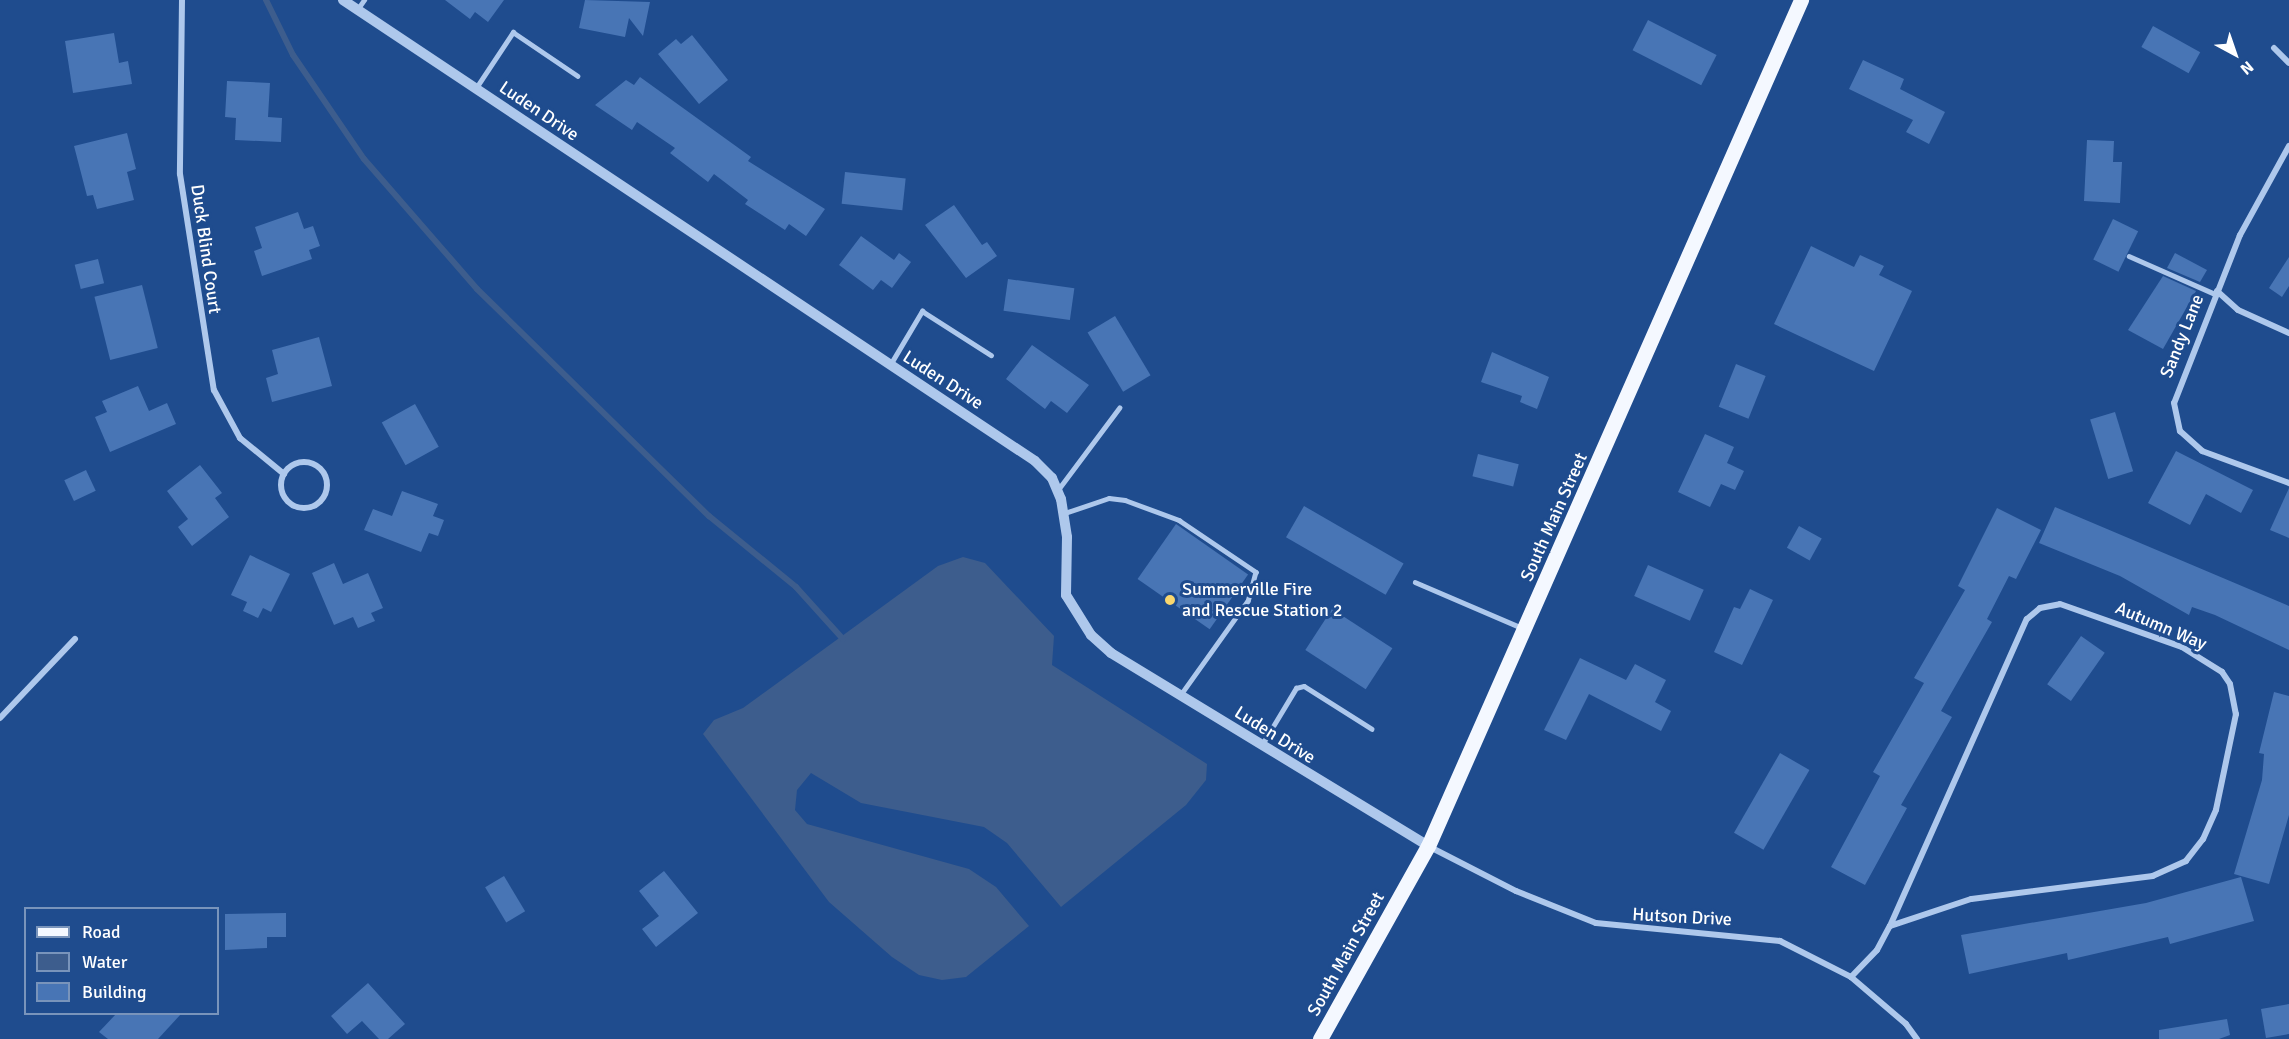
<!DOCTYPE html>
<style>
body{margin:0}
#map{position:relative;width:2289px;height:1039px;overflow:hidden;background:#1f4c8e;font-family:Signika,sans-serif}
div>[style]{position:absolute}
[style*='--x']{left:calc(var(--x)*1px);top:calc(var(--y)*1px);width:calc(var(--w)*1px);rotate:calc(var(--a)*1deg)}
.water>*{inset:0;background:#3d5d8d}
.stream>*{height:6px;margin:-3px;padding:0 3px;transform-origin:3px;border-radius:3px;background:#3d5d8d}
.building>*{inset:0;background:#4875b5;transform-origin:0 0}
.service>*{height:4.5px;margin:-2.25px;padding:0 2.25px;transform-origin:2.25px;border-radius:2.25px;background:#aec8ec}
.minor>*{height:6px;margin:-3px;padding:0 3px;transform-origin:3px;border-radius:3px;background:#aec8ec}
.minor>.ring{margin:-3px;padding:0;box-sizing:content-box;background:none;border:6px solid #aec8ec;border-radius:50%}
.tertiary>*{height:10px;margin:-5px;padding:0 5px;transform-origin:5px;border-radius:5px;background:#aec8ec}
.primary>*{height:15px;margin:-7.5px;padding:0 7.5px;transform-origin:7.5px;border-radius:7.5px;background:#f4f8ff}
.dots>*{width:16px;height:16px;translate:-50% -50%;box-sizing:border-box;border:3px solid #1f4c8e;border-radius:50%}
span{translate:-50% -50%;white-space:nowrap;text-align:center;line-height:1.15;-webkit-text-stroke:6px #1f4c8e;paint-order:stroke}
.street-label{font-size:18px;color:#fff}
.poi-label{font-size:18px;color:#fff}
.left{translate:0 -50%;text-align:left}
.legend{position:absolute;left:24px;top:907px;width:195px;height:108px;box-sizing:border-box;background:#1f4c8e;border:2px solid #7994bb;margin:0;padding:8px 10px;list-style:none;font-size:18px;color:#fff}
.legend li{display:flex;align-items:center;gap:12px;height:30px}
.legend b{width:30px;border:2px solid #7994bb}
.north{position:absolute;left:2205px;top:24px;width:60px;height:60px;-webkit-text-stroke:4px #1f4c8e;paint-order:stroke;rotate:140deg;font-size:16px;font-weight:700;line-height:24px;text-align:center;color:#fff}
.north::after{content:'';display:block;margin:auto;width:21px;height:27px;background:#fff;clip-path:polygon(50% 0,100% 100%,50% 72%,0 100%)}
</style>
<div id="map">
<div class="water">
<i style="clip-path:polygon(963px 557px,985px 563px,1054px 636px,1052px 665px,1207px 764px,1206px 780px,1186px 805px,1061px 907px,1007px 843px,984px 827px,861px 803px,811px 773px,797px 790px,795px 810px,807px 824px,969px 869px,996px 887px,1029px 926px,966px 977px,942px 980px,919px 975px,892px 957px,829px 902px,703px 734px,714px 720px,743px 708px,938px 566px)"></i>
</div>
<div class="stream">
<i style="--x:266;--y:0;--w:61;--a:63.9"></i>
<i style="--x:293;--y:55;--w:126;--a:55.7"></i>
<i style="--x:364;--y:159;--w:172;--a:49"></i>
<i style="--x:477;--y:289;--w:325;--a:44.4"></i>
<i style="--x:709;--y:516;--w:112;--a:39.2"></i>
<i style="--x:796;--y:587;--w:70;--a:47.9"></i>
</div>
<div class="building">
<i style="clip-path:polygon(445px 0,504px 0,488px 22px,475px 12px,470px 19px)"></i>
<i style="clip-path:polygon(585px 0,650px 2px,643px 36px,629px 18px,625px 37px,579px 28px)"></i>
<i style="left:1648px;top:20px;width:77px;height:34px;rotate:27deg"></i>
<i style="left:2153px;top:26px;width:54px;height:24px;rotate:29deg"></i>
<i style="clip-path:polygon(114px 33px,119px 63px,128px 61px,132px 84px,73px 93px,65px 41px)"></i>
<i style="clip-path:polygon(692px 35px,728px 80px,699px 104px,658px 54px,676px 39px,681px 44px)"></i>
<i style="clip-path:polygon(1863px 60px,1904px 79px,1900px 89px,1945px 112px,1929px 144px,1906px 132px,1913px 120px,1849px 89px)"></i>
<i style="clip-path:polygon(640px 77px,751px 157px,748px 161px,825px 209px,806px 236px,789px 224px,785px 230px,745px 204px,748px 200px,714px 174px,708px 182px,670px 153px,675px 148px,637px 122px,632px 130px,595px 105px,626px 80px,634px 85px)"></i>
<i style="clip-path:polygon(227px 81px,270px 83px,268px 117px,282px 118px,281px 142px,235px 140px,236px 118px,225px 117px)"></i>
<i style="clip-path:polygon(127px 133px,136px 169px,127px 172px,134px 200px,97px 209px,93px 195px,87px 196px,74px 146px)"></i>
<i style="clip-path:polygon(2087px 140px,2114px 141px,2113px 162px,2122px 162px,2120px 203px,2084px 201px)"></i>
<i style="left:845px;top:172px;width:61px;height:32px;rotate:6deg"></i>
<i style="clip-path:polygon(954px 205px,982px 245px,987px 242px,997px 256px,966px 278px,925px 225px)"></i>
<i style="clip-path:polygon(298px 212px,304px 229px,313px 226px,320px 246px,309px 250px,312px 259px,262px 276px,254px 251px,262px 248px,255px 227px)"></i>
<i style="left:2113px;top:219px;width:28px;height:45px;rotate:26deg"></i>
<i style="clip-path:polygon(861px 236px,894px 260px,899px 253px,911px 262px,892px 288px,881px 280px,873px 290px,839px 265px)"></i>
<i style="clip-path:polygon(1811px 246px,1854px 267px,1860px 255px,1884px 266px,1879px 275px,1912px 291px,1874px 371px,1774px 324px)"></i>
<i style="clip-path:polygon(2175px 253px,2207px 270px,2200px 282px,2167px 268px)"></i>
<i style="clip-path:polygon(2289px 257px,2289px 286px,2282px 297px,2269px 288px)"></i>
<i style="left:98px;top:259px;width:25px;height:24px;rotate:76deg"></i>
<i style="clip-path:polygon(2163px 276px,2196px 291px,2163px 349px,2128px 330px)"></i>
<i style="left:1008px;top:279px;width:67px;height:32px;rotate:8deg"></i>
<i style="left:142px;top:285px;width:65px;height:49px;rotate:76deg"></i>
<i style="left:1115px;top:316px;width:69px;height:32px;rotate:59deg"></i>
<i style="clip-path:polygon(319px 337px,332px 386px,272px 402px,266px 378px,278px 374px,272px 350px)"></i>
<i style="clip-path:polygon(1032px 345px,1089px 385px,1067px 413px,1051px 401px,1045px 409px,1006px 379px)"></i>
<i style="clip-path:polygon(1492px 352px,1549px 377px,1537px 409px,1520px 402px,1522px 396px,1481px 382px)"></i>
<i style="left:1736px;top:364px;width:32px;height:46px;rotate:22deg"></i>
<i style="clip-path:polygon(138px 386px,149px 411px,167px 403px,176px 424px,110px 452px,95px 417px,107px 412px,102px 401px)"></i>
<i style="left:415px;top:404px;width:49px;height:38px;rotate:61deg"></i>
<i style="left:2115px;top:412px;width:62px;height:26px;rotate:73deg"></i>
<i style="clip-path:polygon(1705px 434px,1734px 447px,1727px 463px,1744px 471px,1735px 490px,1721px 484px,1710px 507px,1678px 492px)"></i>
<i style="clip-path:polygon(2176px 451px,2253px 490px,2241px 513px,2206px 494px,2190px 525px,2148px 503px)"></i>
<i style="left:1478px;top:454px;width:42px;height:23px;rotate:14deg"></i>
<i style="clip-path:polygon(200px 465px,222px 493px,215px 498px,229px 517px,192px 546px,178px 527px,188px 519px,167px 491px)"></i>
<i style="left:86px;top:470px;width:23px;height:24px;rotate:65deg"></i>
<i style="clip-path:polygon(2289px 488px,2289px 538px,2270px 530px)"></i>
<i style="clip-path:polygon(402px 491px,438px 504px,433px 516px,444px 520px,438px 536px,429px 533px,421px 552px,364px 530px,373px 509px,392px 516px)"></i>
<i style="left:1304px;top:506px;width:115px;height:36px;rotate:30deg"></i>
<i style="clip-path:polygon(2055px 507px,2289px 606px,2289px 650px,2215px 615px,2192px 607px,2189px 615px,2120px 576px,2039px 543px)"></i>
<i style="clip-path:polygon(1997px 508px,2041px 530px,2016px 579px,2009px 576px,1987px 619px,1992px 622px,1941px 711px,1952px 717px,1901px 805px,1907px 808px,1865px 885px,1831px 867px,1880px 776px,1873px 772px,1924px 683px,1914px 678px,1965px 590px,1958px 586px)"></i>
<i style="left:1176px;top:524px;width:88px;height:67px;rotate:35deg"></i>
<i style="left:1799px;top:526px;width:26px;height:25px;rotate:29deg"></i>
<i style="clip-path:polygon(250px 555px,290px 574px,271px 612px,263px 608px,258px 618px,243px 611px,247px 602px,231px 595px)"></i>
<i style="clip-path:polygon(334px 563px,343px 584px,368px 573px,383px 608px,371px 613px,375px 621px,358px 628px,353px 617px,334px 625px,312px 573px)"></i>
<i style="left:1648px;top:565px;width:61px;height:34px;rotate:24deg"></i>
<i style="clip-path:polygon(1750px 589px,1773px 600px,1742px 665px,1714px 652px,1734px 607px,1740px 609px)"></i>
<i style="left:1332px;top:609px;width:72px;height:49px;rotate:33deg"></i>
<i style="left:2081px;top:636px;width:29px;height:59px;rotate:35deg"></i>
<i style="clip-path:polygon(1580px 658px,1626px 680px,1635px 664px,1666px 680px,1655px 702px,1671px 711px,1661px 731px,1589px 694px,1566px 740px,1544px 730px)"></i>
<i style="clip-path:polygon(2274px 692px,2289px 696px,2289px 815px,2269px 884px,2234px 874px,2262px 780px,2264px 754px,2259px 753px)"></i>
<i style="left:1780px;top:753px;width:34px;height:92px;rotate:30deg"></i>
<i style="clip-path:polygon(664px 871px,698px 913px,656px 947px,642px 929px,659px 916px,639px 891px)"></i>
<i style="left:504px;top:876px;width:41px;height:22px;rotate:59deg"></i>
<i style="clip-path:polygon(2241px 877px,2254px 921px,2170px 944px,2168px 937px,2068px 960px,2067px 953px,1969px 974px,1961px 935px,2146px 903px)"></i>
<i style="clip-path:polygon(286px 913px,286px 937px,267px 937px,267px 948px,225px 950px,225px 914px)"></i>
<i style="clip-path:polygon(368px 983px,405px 1024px,388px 1039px,379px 1039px,362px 1021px,347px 1034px,331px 1016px)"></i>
<i style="clip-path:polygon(2289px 1004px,2289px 1034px,2266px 1038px,2261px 1009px)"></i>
<i style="clip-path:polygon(116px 1014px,181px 1014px,158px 1039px,108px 1039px,99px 1032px)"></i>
<i style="clip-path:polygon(2227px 1019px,2230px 1035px,2219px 1039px,2159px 1039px,2159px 1030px)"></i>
</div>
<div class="service">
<i style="--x:357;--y:10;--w:12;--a:-55"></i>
<i style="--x:476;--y:88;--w:67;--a:-56.5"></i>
<i style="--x:513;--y:32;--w:78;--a:34.1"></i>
<i style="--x:2129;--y:256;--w:94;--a:23.8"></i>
<i style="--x:890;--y:365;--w:63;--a:-59.3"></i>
<i style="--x:922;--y:311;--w:82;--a:32.5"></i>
<i style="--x:1057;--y:491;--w:104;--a:-53.2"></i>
<i style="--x:1065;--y:513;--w:46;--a:-18.8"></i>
<i style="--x:1109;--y:498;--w:16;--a:7"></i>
<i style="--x:1125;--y:500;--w:58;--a:20.3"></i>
<i style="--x:1179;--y:520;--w:93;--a:34"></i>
<i style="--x:1256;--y:572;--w:30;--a:105"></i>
<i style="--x:1248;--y:601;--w:115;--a:125.5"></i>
<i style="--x:1415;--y:582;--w:114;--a:23.2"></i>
<i style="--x:1263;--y:743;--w:64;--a:-59"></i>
<i style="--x:1296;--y:688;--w:8;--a:-14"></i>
<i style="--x:1304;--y:686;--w:80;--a:32.3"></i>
</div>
<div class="minor">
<i style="--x:182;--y:0;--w:174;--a:90.7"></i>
<i style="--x:180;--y:174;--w:219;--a:81.1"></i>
<i style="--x:214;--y:390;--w:55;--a:61.6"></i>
<i style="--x:240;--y:438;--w:57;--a:39.3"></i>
<i style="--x:2274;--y:48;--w:21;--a:45"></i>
<i style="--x:2289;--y:146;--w:102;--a:118.8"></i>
<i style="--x:2240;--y:235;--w:180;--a:111.4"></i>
<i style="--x:2174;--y:403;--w:29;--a:78"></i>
<i style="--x:2180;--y:431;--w:30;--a:42"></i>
<i style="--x:2202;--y:451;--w:93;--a:20.2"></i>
<i style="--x:2217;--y:291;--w:28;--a:42"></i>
<i style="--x:2238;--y:310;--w:56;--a:24.3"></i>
<i class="ring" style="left:281px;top:462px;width:40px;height:40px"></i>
<i style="--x:2060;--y:604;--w:129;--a:19.4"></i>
<i style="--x:2182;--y:647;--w:47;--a:32"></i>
<i style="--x:2222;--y:672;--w:14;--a:56"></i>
<i style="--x:2230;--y:684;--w:31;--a:79"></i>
<i style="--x:2236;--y:714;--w:98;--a:101.8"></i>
<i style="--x:2216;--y:810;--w:32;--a:114"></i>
<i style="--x:2203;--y:839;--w:28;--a:128"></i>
<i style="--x:2186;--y:861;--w:36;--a:156"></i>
<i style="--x:2153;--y:876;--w:183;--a:172.8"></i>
<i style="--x:1971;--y:899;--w:85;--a:161.6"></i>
<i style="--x:1890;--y:926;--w:336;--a:-66"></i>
<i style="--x:2027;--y:619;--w:17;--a:-40"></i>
<i style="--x:2040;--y:608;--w:20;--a:-11"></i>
<i style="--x:0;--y:718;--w:109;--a:-46.5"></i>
<i style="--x:1428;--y:846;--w:99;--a:27.1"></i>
<i style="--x:1516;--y:891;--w:86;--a:21.8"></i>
<i style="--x:1596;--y:923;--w:185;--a:5.6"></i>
<i style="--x:1780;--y:941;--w:80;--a:26.9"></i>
<i style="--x:1851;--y:977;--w:72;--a:40.5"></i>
<i style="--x:1906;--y:1024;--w:19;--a:54"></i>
<i style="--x:1851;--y:977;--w:37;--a:-46"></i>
<i style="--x:1877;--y:950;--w:27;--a:-62"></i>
</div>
<div class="tertiary">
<i style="--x:343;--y:0;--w:831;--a:33.67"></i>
<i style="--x:1035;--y:461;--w:24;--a:45"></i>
<i style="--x:1052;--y:478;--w:23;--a:67"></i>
<i style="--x:1061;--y:499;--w:38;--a:81"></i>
<i style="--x:1067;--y:537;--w:58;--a:91"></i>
<i style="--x:1066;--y:595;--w:47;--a:58"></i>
<i style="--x:1091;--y:635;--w:27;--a:42"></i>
<i style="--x:1111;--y:653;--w:371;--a:31.3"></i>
</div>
<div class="primary">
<i style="--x:1320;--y:1039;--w:221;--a:-60.8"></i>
<i style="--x:1428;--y:846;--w:925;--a:-66.21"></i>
</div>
<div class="dots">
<i style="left:1170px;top:600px;background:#fad76e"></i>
</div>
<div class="street-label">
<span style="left:539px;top:111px;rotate:34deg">Luden Drive</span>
<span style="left:206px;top:249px;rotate:82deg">Duck Blind Court</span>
<span style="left:2182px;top:336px;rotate:-68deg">Sandy Lane</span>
<span style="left:943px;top:380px;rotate:33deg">Luden Drive</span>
<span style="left:1554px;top:517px;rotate:-66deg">South Main Street</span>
<span style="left:2161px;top:626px;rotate:23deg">Autumn Way</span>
<span style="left:1275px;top:735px;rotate:32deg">Luden Drive</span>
<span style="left:1682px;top:917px;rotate:3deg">Hutson Drive</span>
<span style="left:1346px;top:954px;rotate:-61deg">South Main Street</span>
</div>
<div class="poi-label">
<span class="left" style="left:1182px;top:600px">Summerville Fire<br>and Rescue Station 2</span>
</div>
<ul class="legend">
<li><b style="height:8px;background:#f4f8ff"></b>Road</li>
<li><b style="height:16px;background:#3d5d8d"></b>Water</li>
<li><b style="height:16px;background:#4875b5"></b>Building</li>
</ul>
<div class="north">N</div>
</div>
